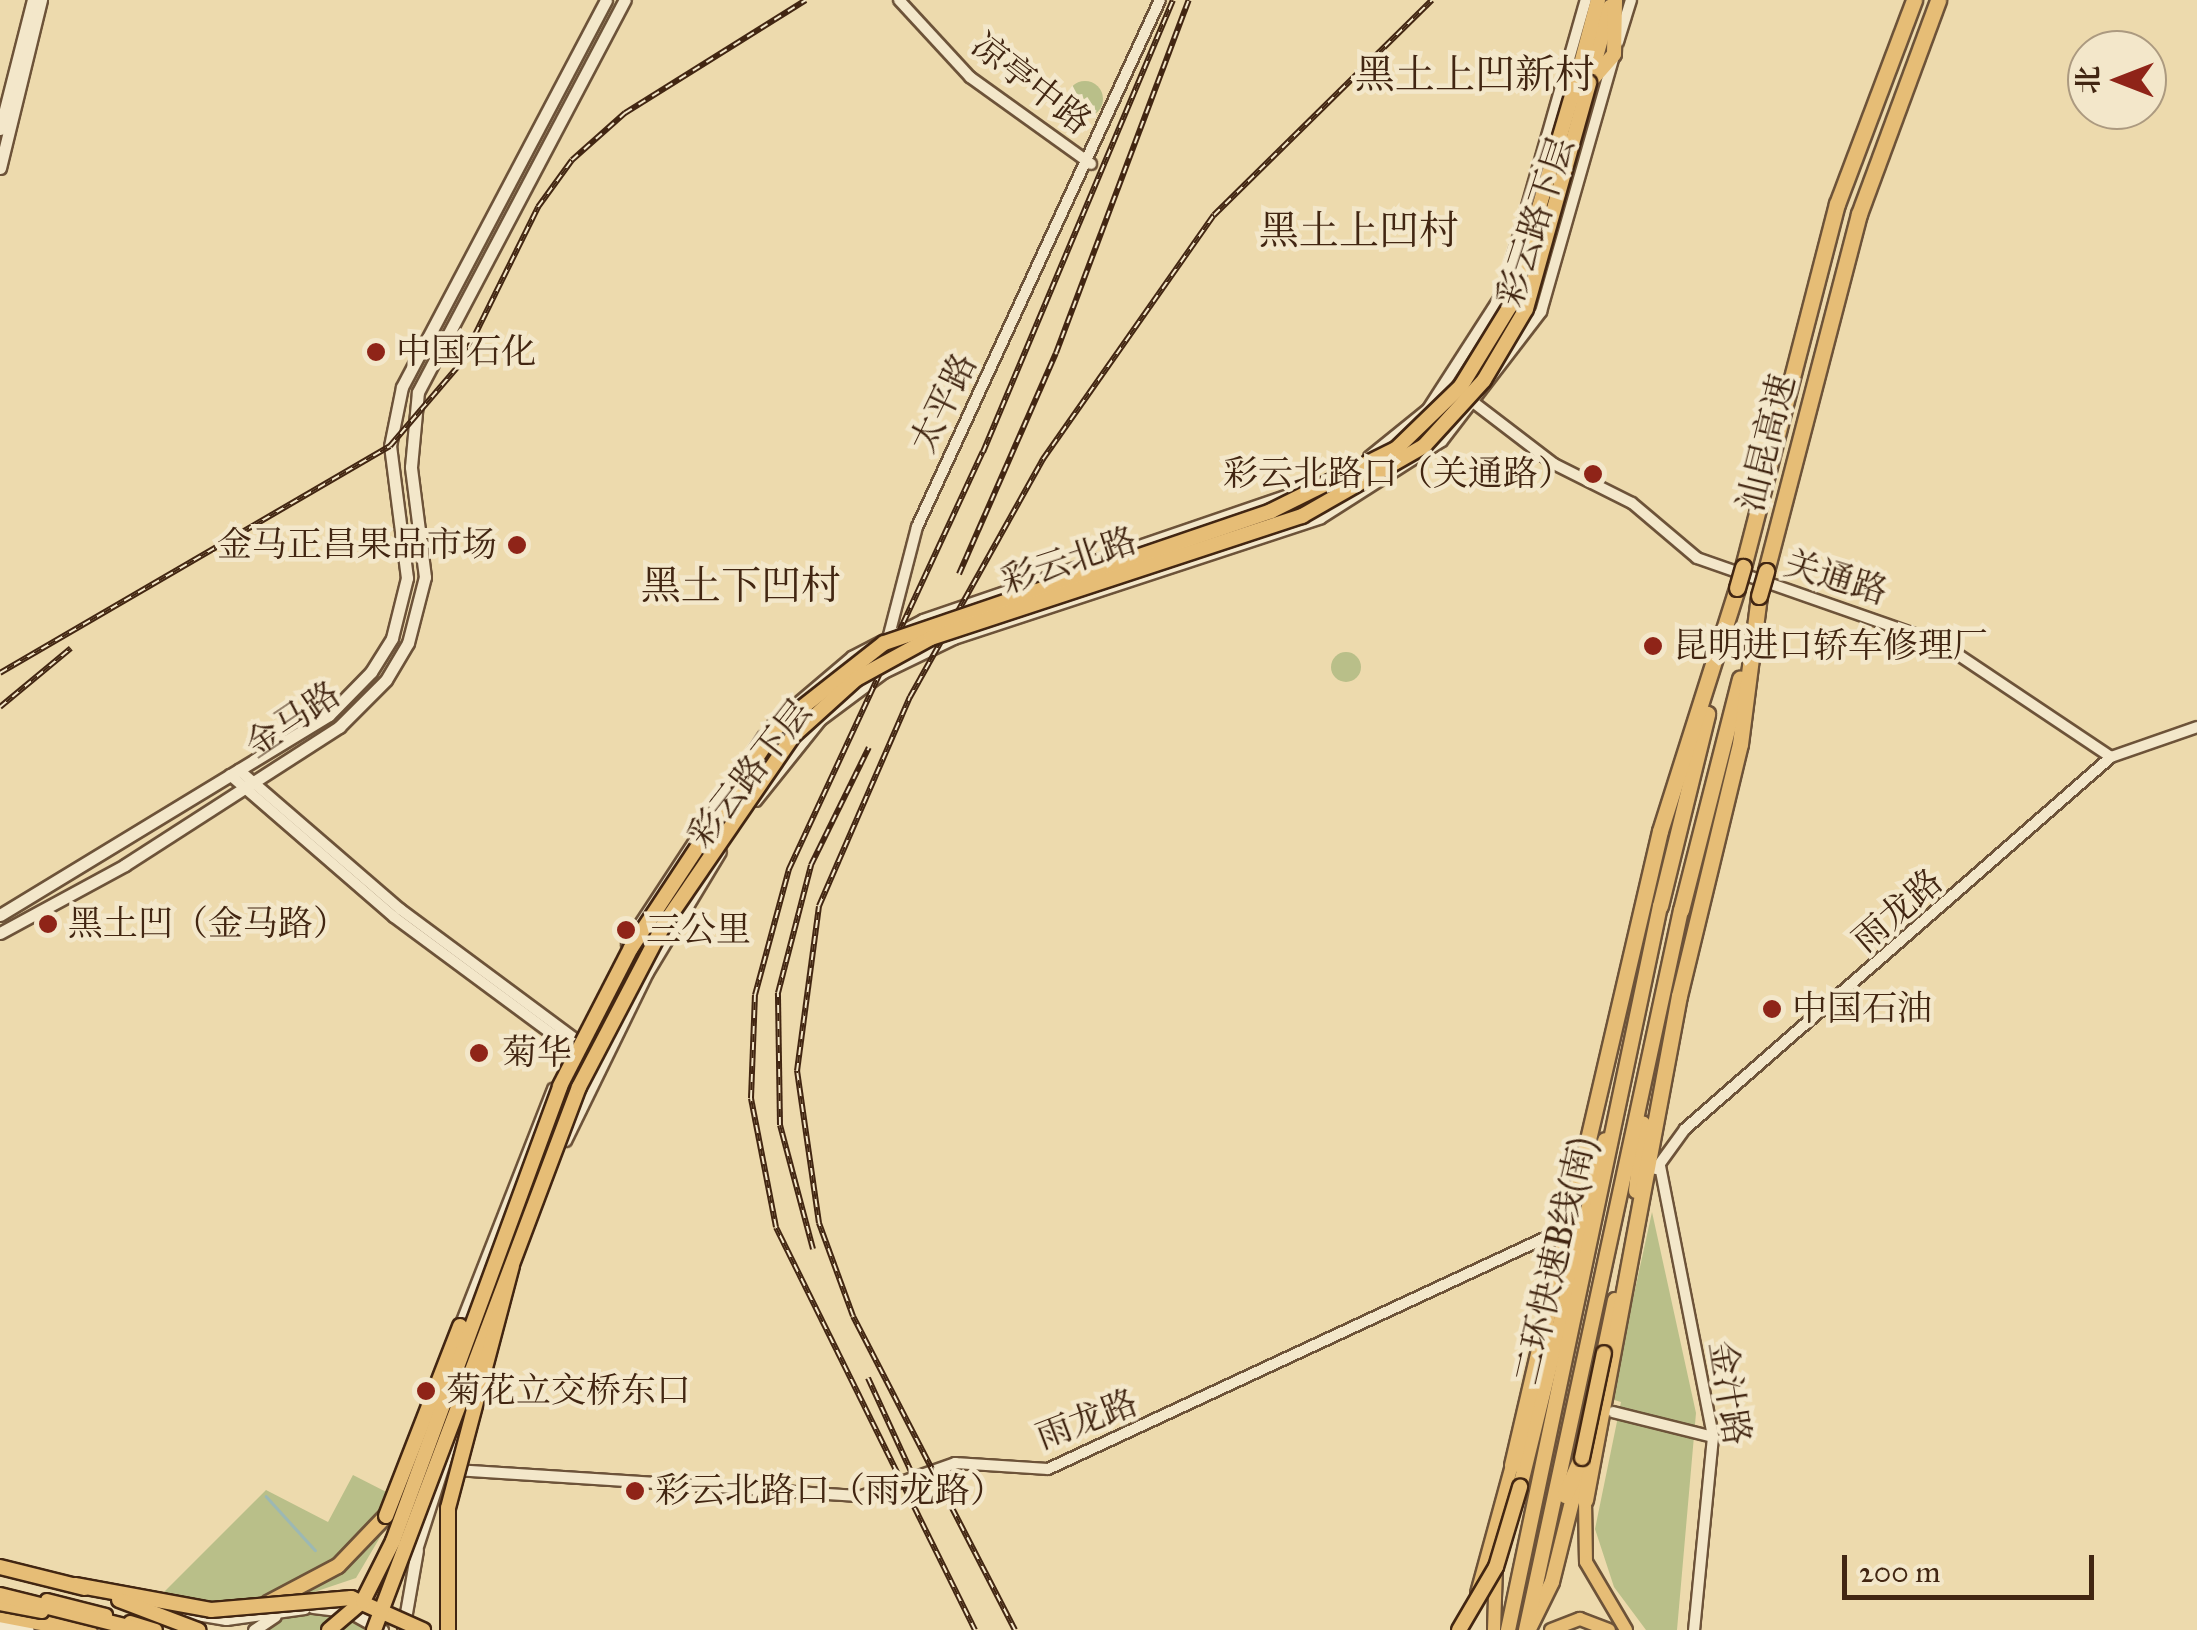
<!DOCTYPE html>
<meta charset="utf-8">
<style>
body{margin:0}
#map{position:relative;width:2197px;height:1630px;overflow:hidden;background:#eddaad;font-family:"IM FELL Great Primer","Noto Serif SC",serif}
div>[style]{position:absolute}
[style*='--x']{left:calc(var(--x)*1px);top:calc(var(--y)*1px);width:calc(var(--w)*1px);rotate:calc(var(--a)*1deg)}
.green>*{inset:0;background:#b9bf89}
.round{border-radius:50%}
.stream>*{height:2.5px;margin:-1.25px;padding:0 1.25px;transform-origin:1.25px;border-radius:1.25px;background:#9cb8b4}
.roads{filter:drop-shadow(2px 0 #6d5339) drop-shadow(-2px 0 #6d5339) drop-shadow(0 2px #6d5339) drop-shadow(0 -2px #6d5339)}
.tertiary>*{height:10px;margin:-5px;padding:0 5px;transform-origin:5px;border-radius:5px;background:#f3e7ca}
.secondary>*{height:11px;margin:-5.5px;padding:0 5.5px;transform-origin:5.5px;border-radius:5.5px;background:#f3e7ca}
.primary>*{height:12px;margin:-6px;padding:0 6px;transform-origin:6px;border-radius:6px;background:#e6bd76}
.trunk>*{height:14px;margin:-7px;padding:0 7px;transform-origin:7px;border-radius:7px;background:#e6bd76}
.motorway>*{height:15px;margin:-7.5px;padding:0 7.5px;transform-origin:7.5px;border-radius:7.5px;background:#e6bd76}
.rail>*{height:6px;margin-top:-3px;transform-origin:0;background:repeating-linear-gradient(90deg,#f3e7ca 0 8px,#422612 0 16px);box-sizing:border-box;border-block:2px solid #422612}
.bridges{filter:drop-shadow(2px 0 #422612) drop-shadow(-2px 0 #422612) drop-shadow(0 2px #422612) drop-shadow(0 -2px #422612)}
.primary-bridge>*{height:12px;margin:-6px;padding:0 6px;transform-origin:6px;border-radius:6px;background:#e6bd76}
.trunk-bridge>*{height:14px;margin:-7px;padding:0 7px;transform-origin:7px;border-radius:7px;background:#e6bd76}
.motorway-bridge>*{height:15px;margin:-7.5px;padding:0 7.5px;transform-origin:7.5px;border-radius:7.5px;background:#e6bd76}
.dots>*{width:28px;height:28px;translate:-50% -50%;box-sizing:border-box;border:5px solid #f3e7ca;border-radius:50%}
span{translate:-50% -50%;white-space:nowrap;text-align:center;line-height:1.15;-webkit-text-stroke:9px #f3e7ca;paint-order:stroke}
.street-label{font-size:35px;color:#422612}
.poi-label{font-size:35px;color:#422612}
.left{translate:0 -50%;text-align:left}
.right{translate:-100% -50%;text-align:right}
.quarter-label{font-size:40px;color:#422612}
.north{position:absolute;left:2067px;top:30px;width:100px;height:100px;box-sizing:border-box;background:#f3e7ca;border:2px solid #ac9a80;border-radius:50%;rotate:270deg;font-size:28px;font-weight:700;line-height:40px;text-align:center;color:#422612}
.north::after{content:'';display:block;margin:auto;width:35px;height:45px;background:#8f2418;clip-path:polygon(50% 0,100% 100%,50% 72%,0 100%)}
.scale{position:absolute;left:1842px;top:1555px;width:252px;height:45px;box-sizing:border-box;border:5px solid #422612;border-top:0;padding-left:12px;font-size:30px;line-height:35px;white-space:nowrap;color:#422612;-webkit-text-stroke:8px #f3e7ca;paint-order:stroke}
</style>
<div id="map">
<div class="green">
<i class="round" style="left:1067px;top:81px;width:36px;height:36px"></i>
<i class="round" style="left:1331px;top:652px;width:30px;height:30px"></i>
<i style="clip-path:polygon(1652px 1212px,1696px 1413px,1677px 1630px,1646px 1630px,1614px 1587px,1595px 1529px,1621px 1402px,1611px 1399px)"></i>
<i style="clip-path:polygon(353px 1475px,402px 1500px,356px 1578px,252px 1613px,161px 1595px,266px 1490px,328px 1522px)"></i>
<i style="clip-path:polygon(320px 1611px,372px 1630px,263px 1630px,292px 1615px)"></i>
</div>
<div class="stream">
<i style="--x:266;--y:1496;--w:73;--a:47.8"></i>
</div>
<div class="roads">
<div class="tertiary">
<i style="--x:899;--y:0;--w:105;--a:47.3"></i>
<i style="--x:970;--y:77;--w:149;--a:35.7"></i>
<i style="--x:1618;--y:42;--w:44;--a:-72.8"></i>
<i style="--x:1473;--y:402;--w:102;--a:37.4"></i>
<i style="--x:1554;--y:464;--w:87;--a:26.6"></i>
<i style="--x:1632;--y:503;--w:85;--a:40.2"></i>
<i style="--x:1697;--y:558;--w:260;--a:19.3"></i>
<i style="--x:1942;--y:644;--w:203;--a:33.8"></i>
<i style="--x:1369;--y:457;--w:76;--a:-39.1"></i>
<i style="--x:1428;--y:409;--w:137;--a:-57.2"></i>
<i style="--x:1502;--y:294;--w:306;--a:-74.1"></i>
<i style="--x:881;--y:666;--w:144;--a:-75.5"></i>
<i style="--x:917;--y:527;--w:580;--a:-65.25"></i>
<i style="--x:773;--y:724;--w:104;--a:-40.3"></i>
<i style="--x:852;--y:657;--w:80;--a:-27.5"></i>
<i style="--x:923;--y:620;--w:394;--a:-18.9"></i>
<i style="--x:239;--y:770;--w:213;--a:40.8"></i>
<i style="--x:400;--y:909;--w:232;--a:36.6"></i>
<i style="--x:230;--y:775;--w:217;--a:40.9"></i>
<i style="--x:394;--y:917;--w:234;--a:36.5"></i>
<i style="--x:756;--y:801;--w:104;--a:-51.3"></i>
<i style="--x:821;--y:720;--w:79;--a:-36.7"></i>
<i style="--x:884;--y:673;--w:78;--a:-25.9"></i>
<i style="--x:954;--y:639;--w:386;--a:-18.2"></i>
<i style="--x:1321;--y:518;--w:143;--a:-32.5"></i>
<i style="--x:1442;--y:441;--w:163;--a:-52.5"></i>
<i style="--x:1541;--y:312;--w:263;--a:-74.1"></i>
<i style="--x:627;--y:944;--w:248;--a:-56.7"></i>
<i style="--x:566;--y:1141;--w:187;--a:-64"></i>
<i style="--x:648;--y:973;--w:141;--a:-58.9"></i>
<i style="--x:1660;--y:1166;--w:276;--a:78.9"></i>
<i style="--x:1713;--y:1437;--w:194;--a:95.6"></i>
<i style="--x:1656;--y:1169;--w:49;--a:-54.1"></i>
<i style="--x:1685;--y:1129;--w:566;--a:-41.13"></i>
<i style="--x:2111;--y:757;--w:91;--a:-19.2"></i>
<i style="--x:459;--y:1329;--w:258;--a:-68.6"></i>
<i style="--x:1613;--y:1412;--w:103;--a:14"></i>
<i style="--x:455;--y:1470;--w:408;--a:3.7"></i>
<i style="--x:862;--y:1496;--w:99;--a:-19.5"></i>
<i style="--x:955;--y:1463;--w:93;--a:3.7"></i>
<i style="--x:1048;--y:1469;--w:567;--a:-24.94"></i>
<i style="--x:417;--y:1550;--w:119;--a:-72.3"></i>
</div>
<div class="secondary">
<i style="--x:0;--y:129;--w:133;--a:-75.7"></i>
<i style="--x:0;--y:168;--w:173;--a:-76.3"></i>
<i style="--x:0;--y:915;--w:385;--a:-31.3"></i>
<i style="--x:329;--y:715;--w:60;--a:-45.7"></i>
<i style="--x:371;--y:672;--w:40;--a:-58"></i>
<i style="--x:392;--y:638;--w:62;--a:-76"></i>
<i style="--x:407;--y:578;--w:133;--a:-97.3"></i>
<i style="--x:390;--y:446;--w:60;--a:-78.5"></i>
<i style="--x:402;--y:387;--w:437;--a:-62.2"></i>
<i style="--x:0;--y:933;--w:142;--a:-28.5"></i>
<i style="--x:125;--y:865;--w:255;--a:-32.8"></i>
<i style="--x:339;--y:727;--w:66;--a:-45"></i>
<i style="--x:386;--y:680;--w:43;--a:-59.3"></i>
<i style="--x:408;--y:643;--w:68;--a:-75.6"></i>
<i style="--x:425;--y:577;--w:111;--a:-97.3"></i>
<i style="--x:411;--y:467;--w:75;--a:-84.7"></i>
<i style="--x:418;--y:392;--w:443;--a:-62.2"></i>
<i style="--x:155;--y:1607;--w:72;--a:9.6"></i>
<i style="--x:226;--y:1619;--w:79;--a:-8"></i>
<i style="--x:313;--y:1607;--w:35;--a:7"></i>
<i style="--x:348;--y:1611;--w:39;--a:29"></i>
<i style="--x:0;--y:1625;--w:28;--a:10"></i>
<i style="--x:254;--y:1630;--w:25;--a:-34"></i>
<i style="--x:403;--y:1630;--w:81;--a:-80.1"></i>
</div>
<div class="primary">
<i style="--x:1585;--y:1500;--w:62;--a:89.1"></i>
<i style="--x:1586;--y:1562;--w:79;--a:59.5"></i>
<i style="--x:1477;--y:1593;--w:133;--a:-74.7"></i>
<i style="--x:0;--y:1616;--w:73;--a:11"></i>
<i style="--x:1494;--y:1630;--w:64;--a:-88.2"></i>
<i style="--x:1551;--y:1630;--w:31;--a:-21"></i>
<i style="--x:1580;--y:1619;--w:31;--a:21"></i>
</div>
<div class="trunk">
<i style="--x:1590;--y:78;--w:74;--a:-74.3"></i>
<i style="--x:1577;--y:79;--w:82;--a:-75.1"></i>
<i style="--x:1589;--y:83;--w:38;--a:-49"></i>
<i style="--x:1614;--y:54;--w:54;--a:-88.9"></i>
<i style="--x:1636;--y:1191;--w:68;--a:-84.1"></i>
<i style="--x:1604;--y:1353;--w:54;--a:-78.3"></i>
<i style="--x:1520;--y:1487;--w:357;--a:-76.2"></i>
<i style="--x:268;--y:1603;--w:79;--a:-27.9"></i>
<i style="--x:338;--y:1566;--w:69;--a:-46.2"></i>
<i style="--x:45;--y:1612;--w:48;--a:22.2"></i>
<i style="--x:1529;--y:1629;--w:52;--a:-63.9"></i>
<i style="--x:1552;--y:1582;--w:115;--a:-76"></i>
<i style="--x:1508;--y:1630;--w:740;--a:-78.14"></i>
<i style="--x:1526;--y:1630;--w:736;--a:-77.85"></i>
</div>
<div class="motorway">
<i style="--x:1743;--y:567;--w:375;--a:-75.5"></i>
<i style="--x:1837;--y:204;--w:218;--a:-69.3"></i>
<i style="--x:1766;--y:571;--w:369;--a:-75.4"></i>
<i style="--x:1859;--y:214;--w:228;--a:-69.7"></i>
<i style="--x:1660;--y:906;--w:198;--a:-76.2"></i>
<i style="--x:1681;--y:910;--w:239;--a:-75.7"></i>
<i style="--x:1512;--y:1465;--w:651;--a:-76.86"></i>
<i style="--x:1660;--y:831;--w:255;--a:-72.4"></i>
<i style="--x:1565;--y:1495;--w:51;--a:-66.9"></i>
<i style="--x:1585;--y:1500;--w:513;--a:-79.44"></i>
<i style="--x:1679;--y:996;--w:259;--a:-76.4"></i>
<i style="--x:1740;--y:744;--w:149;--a:-82.7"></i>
</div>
</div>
<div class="rail">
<i style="--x:959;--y:574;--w:241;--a:-66.3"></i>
<i style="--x:1056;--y:353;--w:377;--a:-69.4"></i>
<i style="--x:0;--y:673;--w:451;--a:-30.2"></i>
<i style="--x:390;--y:446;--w:109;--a:-49.5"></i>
<i style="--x:461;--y:363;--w:174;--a:-63.7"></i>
<i style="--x:538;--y:207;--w:58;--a:-54.1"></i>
<i style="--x:572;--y:160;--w:71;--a:-41.6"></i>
<i style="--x:625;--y:113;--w:213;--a:-32"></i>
<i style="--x:0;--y:707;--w:92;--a:-39.7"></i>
<i style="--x:813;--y:1249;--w:128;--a:-104.9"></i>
<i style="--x:780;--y:1125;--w:132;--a:-90.9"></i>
<i style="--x:778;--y:993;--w:132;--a:-75.5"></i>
<i style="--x:811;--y:865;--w:131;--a:-63.8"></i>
<i style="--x:868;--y:1378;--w:124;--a:65.3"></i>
<i style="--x:975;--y:1630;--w:449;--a:-116.3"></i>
<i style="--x:776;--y:1227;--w:131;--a:-101"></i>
<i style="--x:751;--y:1098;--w:103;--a:-87.8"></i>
<i style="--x:755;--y:995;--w:131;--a:-74.9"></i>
<i style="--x:789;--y:869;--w:460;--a:-65.1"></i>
<i style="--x:983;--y:452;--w:490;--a:-67.2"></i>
<i style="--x:1015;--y:1630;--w:353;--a:-117.3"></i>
<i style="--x:853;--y:1316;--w:99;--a:-110.1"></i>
<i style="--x:819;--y:1223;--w:154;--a:-98.2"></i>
<i style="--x:797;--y:1071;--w:166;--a:-82.4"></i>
<i style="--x:819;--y:906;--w:228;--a:-66.5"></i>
<i style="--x:910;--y:697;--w:273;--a:-60.8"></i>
<i style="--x:1043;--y:459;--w:298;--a:-55"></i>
<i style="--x:1214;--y:215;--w:306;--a:-44.6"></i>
</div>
<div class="bridges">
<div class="primary-bridge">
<i style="--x:47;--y:1600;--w:61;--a:14.3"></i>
<i style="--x:0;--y:1604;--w:43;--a:10.8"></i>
<i style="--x:130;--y:1622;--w:27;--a:17"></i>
</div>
<div class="trunk-bridge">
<i style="--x:1582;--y:1458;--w:107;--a:-78.2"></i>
<i style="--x:386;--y:1516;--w:204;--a:-68.7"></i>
<i style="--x:0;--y:1567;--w:87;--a:14"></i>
<i style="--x:75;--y:1585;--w:138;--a:10.4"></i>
<i style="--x:211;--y:1610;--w:141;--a:-4.9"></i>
<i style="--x:351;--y:1598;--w:79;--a:24"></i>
<i style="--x:0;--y:1595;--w:144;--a:14"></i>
<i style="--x:119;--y:1600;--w:85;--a:20.8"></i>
<i style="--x:329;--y:1630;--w:45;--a:-40.5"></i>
<i style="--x:363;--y:1601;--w:67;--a:-63.4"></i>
<i style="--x:393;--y:1541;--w:485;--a:-69.8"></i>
<i style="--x:560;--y:1086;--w:155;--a:-62.8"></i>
<i style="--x:631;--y:948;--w:263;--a:-56.6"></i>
<i style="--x:776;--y:728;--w:137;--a:-38.2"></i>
<i style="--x:884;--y:643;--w:409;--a:-18.8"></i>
<i style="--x:1271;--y:511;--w:140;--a:-26.4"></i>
<i style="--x:1396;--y:449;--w:91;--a:-44.1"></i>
<i style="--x:1461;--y:386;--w:94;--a:-58.5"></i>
<i style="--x:1510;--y:306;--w:237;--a:-73.6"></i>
<i style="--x:374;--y:1630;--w:580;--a:-69.32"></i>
<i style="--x:579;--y:1087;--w:182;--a:-62.4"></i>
<i style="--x:663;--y:926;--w:232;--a:-55.6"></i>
<i style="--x:794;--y:735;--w:84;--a:-42.1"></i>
<i style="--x:856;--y:679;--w:85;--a:-28.7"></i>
<i style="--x:931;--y:638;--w:391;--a:-18.2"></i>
<i style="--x:1302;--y:516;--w:141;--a:-29.8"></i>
<i style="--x:1424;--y:446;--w:89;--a:-47.7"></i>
<i style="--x:1484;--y:380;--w:82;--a:-59.4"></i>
<i style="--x:1526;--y:309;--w:235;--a:-74.4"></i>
<i style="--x:448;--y:1630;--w:122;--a:-90"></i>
<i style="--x:448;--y:1508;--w:250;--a:-75.2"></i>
<i style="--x:1459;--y:1630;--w:73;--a:-59.6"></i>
<i style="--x:1496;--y:1567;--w:84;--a:-73.3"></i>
</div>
<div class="motorway-bridge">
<i style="--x:1737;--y:588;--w:22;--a:-74"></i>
<i style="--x:1759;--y:596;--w:26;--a:-74"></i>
</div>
</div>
<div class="dots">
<i style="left:376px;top:352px;background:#8f2418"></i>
<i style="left:1593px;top:474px;background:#8f2418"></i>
<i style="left:517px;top:545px;background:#8f2418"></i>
<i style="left:1653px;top:646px;background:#8f2418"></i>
<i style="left:48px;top:924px;background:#8f2418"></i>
<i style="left:626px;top:930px;background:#8f2418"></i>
<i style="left:1772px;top:1009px;background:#8f2418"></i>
<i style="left:479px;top:1053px;background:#8f2418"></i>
<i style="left:426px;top:1391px;background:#8f2418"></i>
<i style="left:635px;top:1491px;background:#8f2418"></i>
</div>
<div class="street-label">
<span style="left:1031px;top:84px;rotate:38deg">凉亭中路</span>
<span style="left:1536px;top:222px;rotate:-72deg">彩云路下层</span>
<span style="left:944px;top:403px;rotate:-64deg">太平路</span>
<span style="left:1767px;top:443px;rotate:-76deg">汕昆高速</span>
<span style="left:1069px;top:561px;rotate:-18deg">彩云北路</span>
<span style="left:1836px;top:578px;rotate:17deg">关通路</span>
<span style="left:293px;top:720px;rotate:-34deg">金马路</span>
<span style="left:750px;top:774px;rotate:-52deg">彩云路下层</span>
<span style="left:1898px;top:911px;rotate:-41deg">雨龙路</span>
<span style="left:1555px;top:1261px;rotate:-77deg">二环快速B线(南)</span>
<span style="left:1729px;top:1393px;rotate:81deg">金汁路</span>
<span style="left:1087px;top:1420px;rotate:-21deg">雨龙路</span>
</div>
<div class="poi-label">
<span class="left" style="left:396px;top:352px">中国石化</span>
<span class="right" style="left:1573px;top:474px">彩云北路口（关通路）</span>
<span class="right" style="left:497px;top:545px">金马正昌果品市场</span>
<span class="left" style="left:1673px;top:646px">昆明进口轿车修理厂</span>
<span class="left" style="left:68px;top:924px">黑土凹（金马路）</span>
<span class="left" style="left:646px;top:930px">三公里</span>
<span class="left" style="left:1792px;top:1009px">中国石油</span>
<span class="left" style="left:502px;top:1053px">菊华</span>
<span class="left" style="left:446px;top:1391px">菊花立交桥东口</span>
<span class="left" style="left:655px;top:1491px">彩云北路口（雨龙路）</span>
</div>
<div class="quarter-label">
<span style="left:1475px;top:75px">黑土上凹新村</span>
<span style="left:1359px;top:231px">黑土上凹村</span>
<span style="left:741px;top:586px">黑土下凹村</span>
</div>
<div class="north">北</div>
<div class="scale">200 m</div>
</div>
